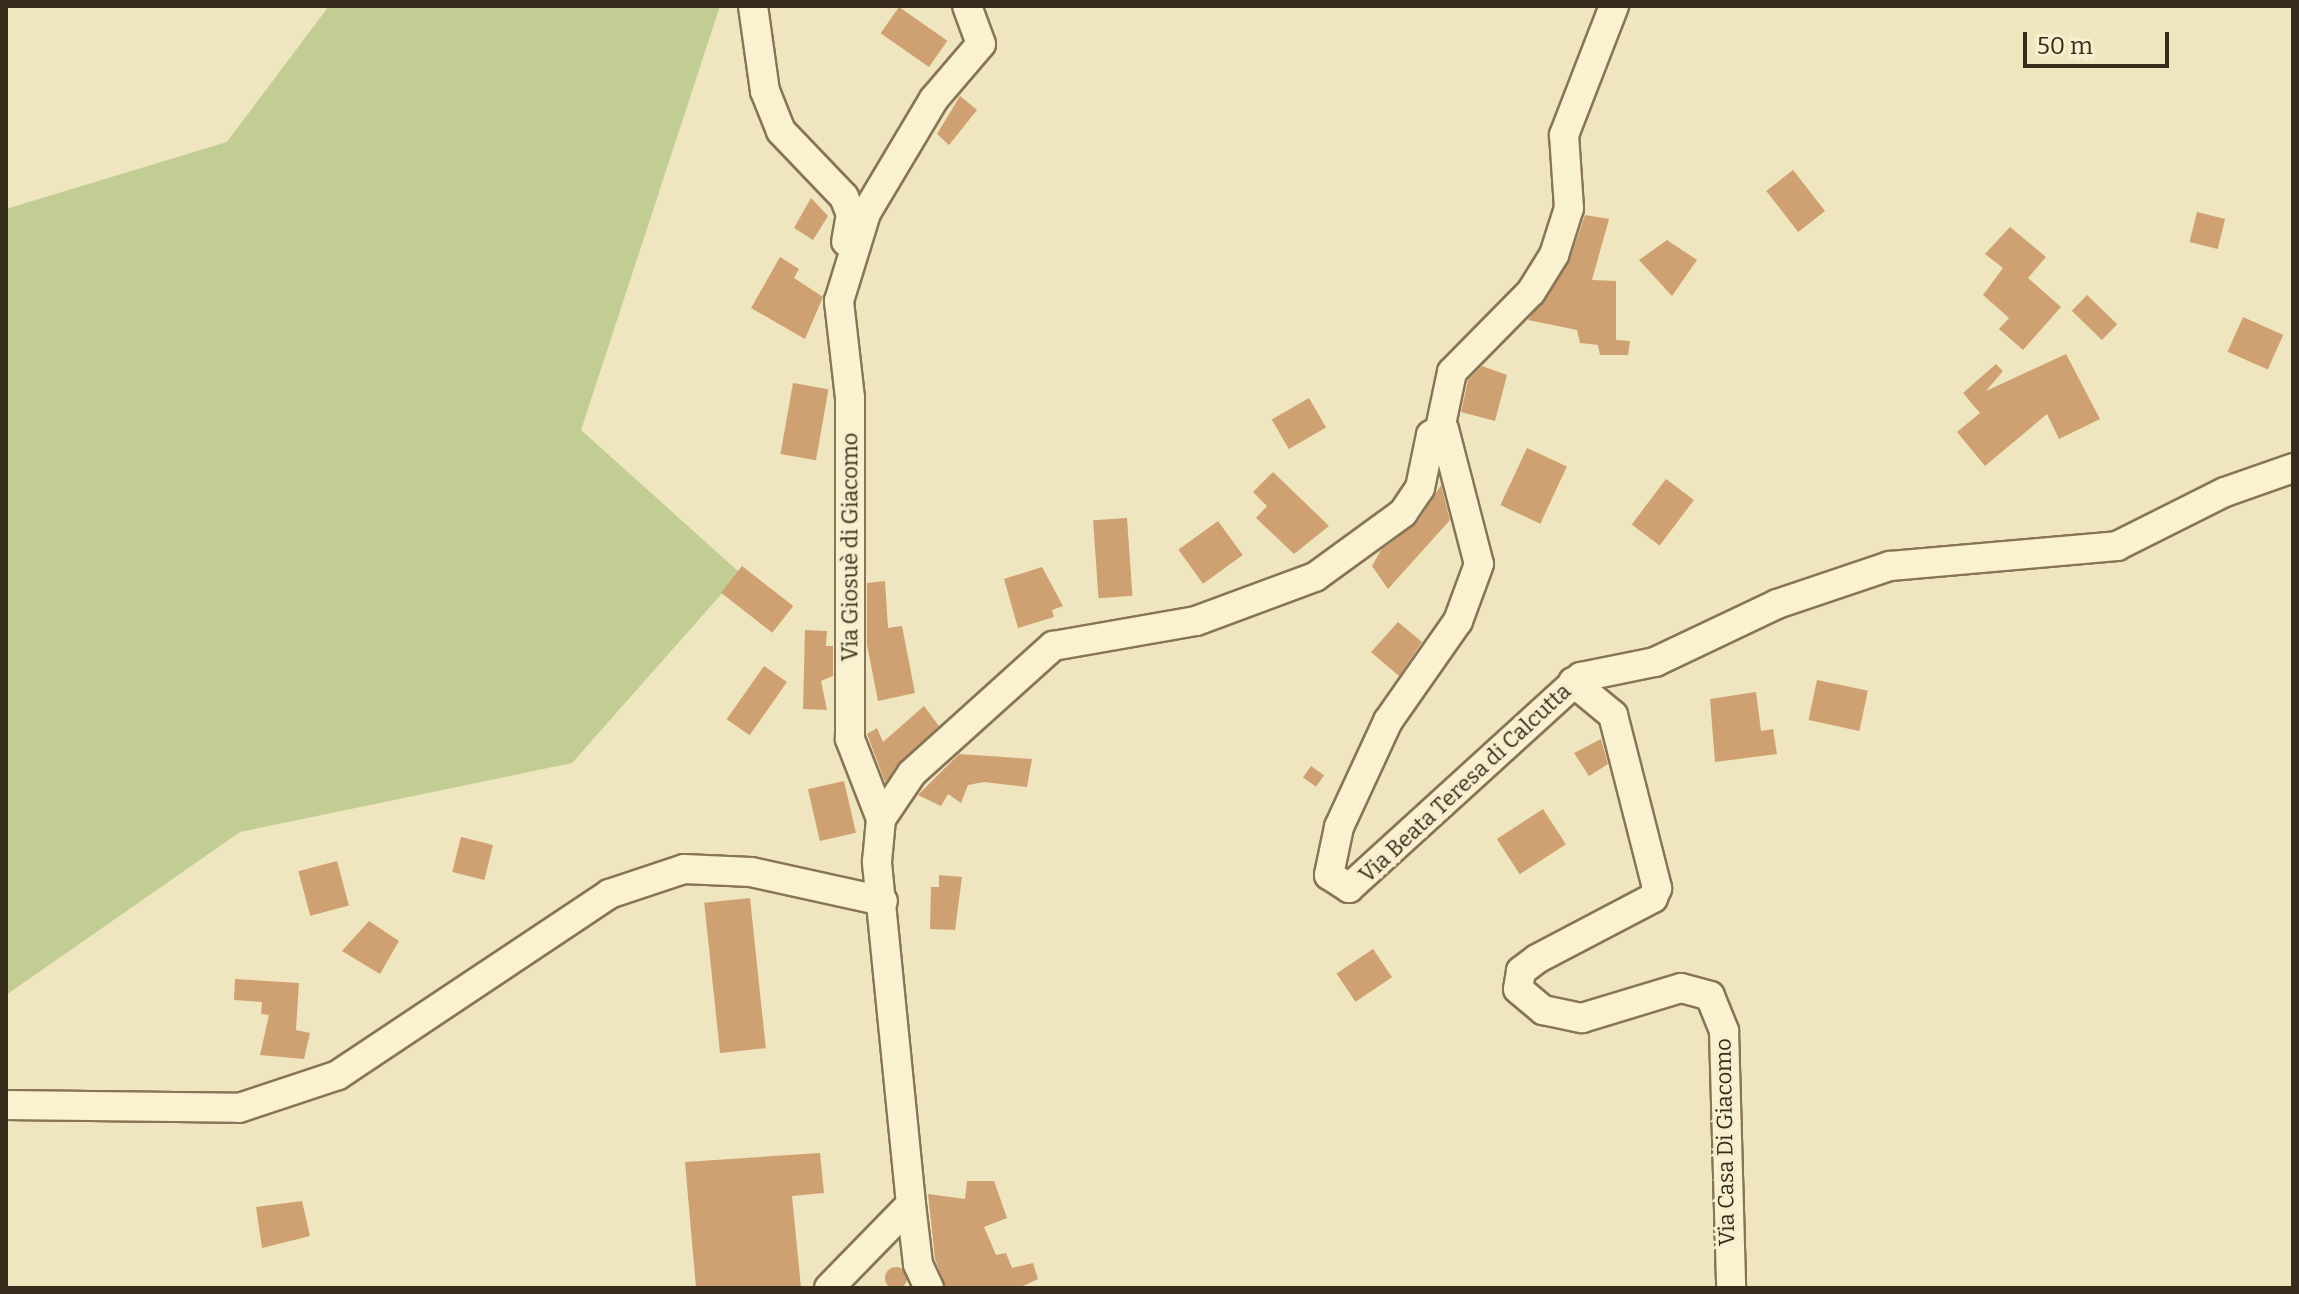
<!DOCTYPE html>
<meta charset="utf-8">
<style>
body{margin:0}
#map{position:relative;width:2299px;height:1294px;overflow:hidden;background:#efe5be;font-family:Bitter,serif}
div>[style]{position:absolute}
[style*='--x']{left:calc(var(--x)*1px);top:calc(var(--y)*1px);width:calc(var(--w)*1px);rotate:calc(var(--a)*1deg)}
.green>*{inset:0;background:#c1cd92}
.building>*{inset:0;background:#cfa172;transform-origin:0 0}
.round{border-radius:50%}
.roads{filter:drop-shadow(2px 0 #887556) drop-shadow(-2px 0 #887556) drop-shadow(0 2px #887556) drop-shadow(0 -2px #887556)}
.minor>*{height:28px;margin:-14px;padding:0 14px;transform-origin:14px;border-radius:14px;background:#faf1d1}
span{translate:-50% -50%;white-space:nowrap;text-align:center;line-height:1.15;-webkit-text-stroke:6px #f6eece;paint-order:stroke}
.street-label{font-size:22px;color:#372b1b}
.frame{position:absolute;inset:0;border:8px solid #372b1b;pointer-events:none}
.scale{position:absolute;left:2023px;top:32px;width:146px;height:36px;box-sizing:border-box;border:4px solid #372b1b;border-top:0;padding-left:10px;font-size:24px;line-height:28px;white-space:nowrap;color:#372b1b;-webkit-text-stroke:6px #f6eece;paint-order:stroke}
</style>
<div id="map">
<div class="green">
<i style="clip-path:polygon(329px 6px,720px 6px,581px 430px,740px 573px,572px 763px,240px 832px,6px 995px,6px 209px,227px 142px)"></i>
</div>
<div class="building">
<i style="left:899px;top:7px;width:59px;height:32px;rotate:35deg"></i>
<i style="clip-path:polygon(960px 96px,977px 110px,949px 145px,937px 134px)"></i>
<i style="left:1793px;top:170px;width:52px;height:34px;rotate:52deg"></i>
<i style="clip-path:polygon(811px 198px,828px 216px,813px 240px,794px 228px)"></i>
<i style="left:2197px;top:212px;width:29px;height:31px;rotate:14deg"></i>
<i style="clip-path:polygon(1585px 215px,1609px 219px,1592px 280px,1616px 281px,1616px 340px,1630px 341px,1628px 355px,1600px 355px,1598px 345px,1580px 343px,1577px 330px,1528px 320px,1568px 264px)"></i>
<i style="clip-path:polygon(2010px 227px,2046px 257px,2028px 278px,2061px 307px,2023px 350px,1999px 329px,2009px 318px,1983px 295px,2003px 268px,1985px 254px)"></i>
<i style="clip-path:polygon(1667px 240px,1697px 260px,1672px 296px,1639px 260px)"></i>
<i style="clip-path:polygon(780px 257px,799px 269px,794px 278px,823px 297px,805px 339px,751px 308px)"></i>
<i style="left:2087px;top:295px;width:42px;height:22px;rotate:44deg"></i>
<i style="left:2243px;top:317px;width:44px;height:38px;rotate:24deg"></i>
<i style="clip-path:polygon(2066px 354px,2100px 419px,2059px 439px,2047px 414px,1985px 466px,1957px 432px,1980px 413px,1963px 393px,1996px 364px,2003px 371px,1986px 391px)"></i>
<i style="clip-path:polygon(1482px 366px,1507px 375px,1495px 421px,1461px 412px,1468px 380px)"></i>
<i style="left:793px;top:383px;width:36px;height:72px;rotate:10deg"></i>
<i style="left:1309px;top:398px;width:34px;height:43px;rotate:60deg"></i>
<i style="left:1527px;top:448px;width:44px;height:63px;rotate:25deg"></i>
<i style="clip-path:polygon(1273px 472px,1329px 526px,1294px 554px,1256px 518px,1267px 506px,1253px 492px)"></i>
<i style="left:1666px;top:479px;width:35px;height:57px;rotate:37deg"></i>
<i style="clip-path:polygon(1441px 485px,1450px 520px,1388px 589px,1372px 566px,1381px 550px,1417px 523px)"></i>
<i style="left:1127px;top:518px;width:78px;height:34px;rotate:86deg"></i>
<i style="left:1218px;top:521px;width:42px;height:49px;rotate:54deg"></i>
<i style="left:742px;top:566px;width:65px;height:34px;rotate:38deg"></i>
<i style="clip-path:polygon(1042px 567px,1063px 606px,1052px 610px,1054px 617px,1018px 628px,1004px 579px)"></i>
<i style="clip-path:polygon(885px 581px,888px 628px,902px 626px,915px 693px,878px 701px,867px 645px,867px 583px)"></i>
<i style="clip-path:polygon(1398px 622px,1422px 642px,1399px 676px,1371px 652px)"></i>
<i style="clip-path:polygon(805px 630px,827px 631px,826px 646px,833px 646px,833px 676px,821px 681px,827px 710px,803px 709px)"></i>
<i style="left:764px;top:666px;width:28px;height:65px;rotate:35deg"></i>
<i style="left:1817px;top:680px;width:52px;height:41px;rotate:12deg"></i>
<i style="clip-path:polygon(1756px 692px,1761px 731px,1773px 729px,1777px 754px,1715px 762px,1710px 699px)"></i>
<i style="clip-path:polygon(924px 706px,939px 726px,885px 782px,867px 734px,877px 728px,883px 742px)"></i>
<i style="clip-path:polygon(1601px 739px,1608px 764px,1589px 776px,1574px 753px)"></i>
<i style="clip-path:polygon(959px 754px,1032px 759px,1027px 787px,984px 782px,968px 785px,961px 803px,948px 794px,941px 806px,918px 795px)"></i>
<i style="left:1311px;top:766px;width:16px;height:14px;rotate:35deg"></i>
<i style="left:844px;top:781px;width:53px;height:37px;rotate:77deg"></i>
<i style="left:1543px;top:809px;width:42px;height:55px;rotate:57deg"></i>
<i style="left:461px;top:837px;width:33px;height:36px;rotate:14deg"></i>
<i style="left:337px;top:861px;width:46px;height:40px;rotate:75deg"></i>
<i style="clip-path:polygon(939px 875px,962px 877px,955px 930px,930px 929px,931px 887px,939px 887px)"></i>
<i style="left:750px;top:898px;width:151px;height:46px;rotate:84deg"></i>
<i style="clip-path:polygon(369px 921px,399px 941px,380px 974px,342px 951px)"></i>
<i style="left:1373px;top:949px;width:34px;height:44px;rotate:56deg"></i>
<i style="clip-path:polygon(235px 979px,299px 983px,296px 1030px,310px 1033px,304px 1059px,260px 1055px,269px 1015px,261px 1014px,262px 1002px,234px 1000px)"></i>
<i style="clip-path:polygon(820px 1153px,824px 1193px,792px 1196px,801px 1288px,696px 1288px,685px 1162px)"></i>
<i style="clip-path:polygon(967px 1181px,994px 1181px,1007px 1218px,984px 1227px,996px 1255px,1006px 1253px,1012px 1268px,1033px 1263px,1038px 1279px,1019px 1288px,946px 1288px,935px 1259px,928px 1194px,965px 1199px)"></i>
<i style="clip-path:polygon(302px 1201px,310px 1236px,262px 1248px,256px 1207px)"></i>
<i class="round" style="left:885px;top:1267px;width:22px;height:22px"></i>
</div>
<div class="roads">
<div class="minor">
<i style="--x:753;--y:6;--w:86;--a:82"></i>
<i style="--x:765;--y:91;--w:43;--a:68.2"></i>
<i style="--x:781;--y:131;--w:91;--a:46.3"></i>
<i style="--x:844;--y:197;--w:18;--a:68"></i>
<i style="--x:851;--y:214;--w:28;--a:100"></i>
<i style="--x:1440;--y:429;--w:58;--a:-78.1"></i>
<i style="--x:1452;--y:372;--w:112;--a:-45.4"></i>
<i style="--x:1531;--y:292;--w:44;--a:-58.1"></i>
<i style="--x:1554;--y:255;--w:49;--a:-72.3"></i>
<i style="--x:1569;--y:208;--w:73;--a:-93.9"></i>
<i style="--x:1564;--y:135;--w:138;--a:-68.8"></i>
<i style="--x:1573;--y:682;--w:52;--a:39.5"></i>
<i style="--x:1613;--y:715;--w:179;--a:75.7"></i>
<i style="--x:1657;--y:888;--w:11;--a:112"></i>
<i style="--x:1653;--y:898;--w:131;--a:152.3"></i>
<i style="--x:1537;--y:959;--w:20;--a:143"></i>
<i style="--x:1521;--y:971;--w:18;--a:99"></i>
<i style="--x:1518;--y:989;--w:33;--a:40"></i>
<i style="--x:1543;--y:1010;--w:40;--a:12"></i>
<i style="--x:1582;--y:1018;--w:103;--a:-16.9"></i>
<i style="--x:1681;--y:988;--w:30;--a:15"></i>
<i style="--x:1710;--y:996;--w:38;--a:68"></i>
<i style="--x:1724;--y:1031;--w:257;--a:88.4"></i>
<i style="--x:881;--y:819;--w:86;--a:-111.2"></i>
<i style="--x:850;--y:739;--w:341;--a:-90"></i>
<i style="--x:850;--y:398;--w:98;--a:-96.5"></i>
<i style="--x:839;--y:301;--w:92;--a:-72.9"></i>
<i style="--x:866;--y:213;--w:133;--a:-59.2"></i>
<i style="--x:934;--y:99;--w:72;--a:-49.5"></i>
<i style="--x:981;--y:44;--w:40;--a:-110.2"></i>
<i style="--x:6;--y:1105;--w:233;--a:0.7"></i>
<i style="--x:239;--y:1108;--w:104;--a:-18.4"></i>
<i style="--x:338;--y:1075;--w:326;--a:-33.7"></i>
<i style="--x:609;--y:894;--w:79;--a:-18.4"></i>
<i style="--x:684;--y:869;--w:67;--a:2.6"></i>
<i style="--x:751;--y:872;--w:135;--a:12.4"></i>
<i style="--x:829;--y:1288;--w:117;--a:-45.7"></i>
<i style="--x:929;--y:1288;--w:26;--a:-115"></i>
<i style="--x:918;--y:1264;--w:60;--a:-96.7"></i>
<i style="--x:911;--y:1204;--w:344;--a:-95.7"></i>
<i style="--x:877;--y:862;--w:43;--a:-84.7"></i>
<i style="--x:881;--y:819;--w:55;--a:-56"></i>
<i style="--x:912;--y:773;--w:190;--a:-42"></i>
<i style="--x:1053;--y:646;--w:145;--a:-9.9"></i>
<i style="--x:1196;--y:621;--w:127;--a:-20.3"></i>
<i style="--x:1315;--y:577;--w:109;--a:-36"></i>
<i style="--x:1403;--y:513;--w:30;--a:-56"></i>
<i style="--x:1420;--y:488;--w:54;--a:-78.3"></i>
<i style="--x:1431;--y:435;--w:14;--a:-25"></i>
<i style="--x:1444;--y:429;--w:139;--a:75.5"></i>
<i style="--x:1479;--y:564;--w:61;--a:110.2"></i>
<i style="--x:1458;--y:621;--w:122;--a:125"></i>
<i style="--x:1388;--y:721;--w:117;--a:114.8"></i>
<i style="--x:1339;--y:827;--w:49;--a:101.8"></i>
<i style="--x:1329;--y:875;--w:24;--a:33"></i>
<i style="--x:1349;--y:888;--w:314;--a:-42.3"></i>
<i style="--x:1581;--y:677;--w:76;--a:-11.5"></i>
<i style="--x:1655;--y:662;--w:135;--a:-25.4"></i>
<i style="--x:1777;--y:604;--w:119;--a:-18.6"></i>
<i style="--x:1890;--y:566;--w:228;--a:-5"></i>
<i style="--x:2117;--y:546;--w:121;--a:-26.6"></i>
<i style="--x:2225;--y:492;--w:72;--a:-19.4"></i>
</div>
</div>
<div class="street-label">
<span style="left:850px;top:547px;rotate:-90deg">Via Giosuè di Giacomo</span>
<span style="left:1465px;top:783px;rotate:-43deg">Via Beata Teresa di Calcutta</span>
<span style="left:1725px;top:1142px;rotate:-91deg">Via Casa Di Giacomo</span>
</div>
<div class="frame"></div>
<div class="scale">50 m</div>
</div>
